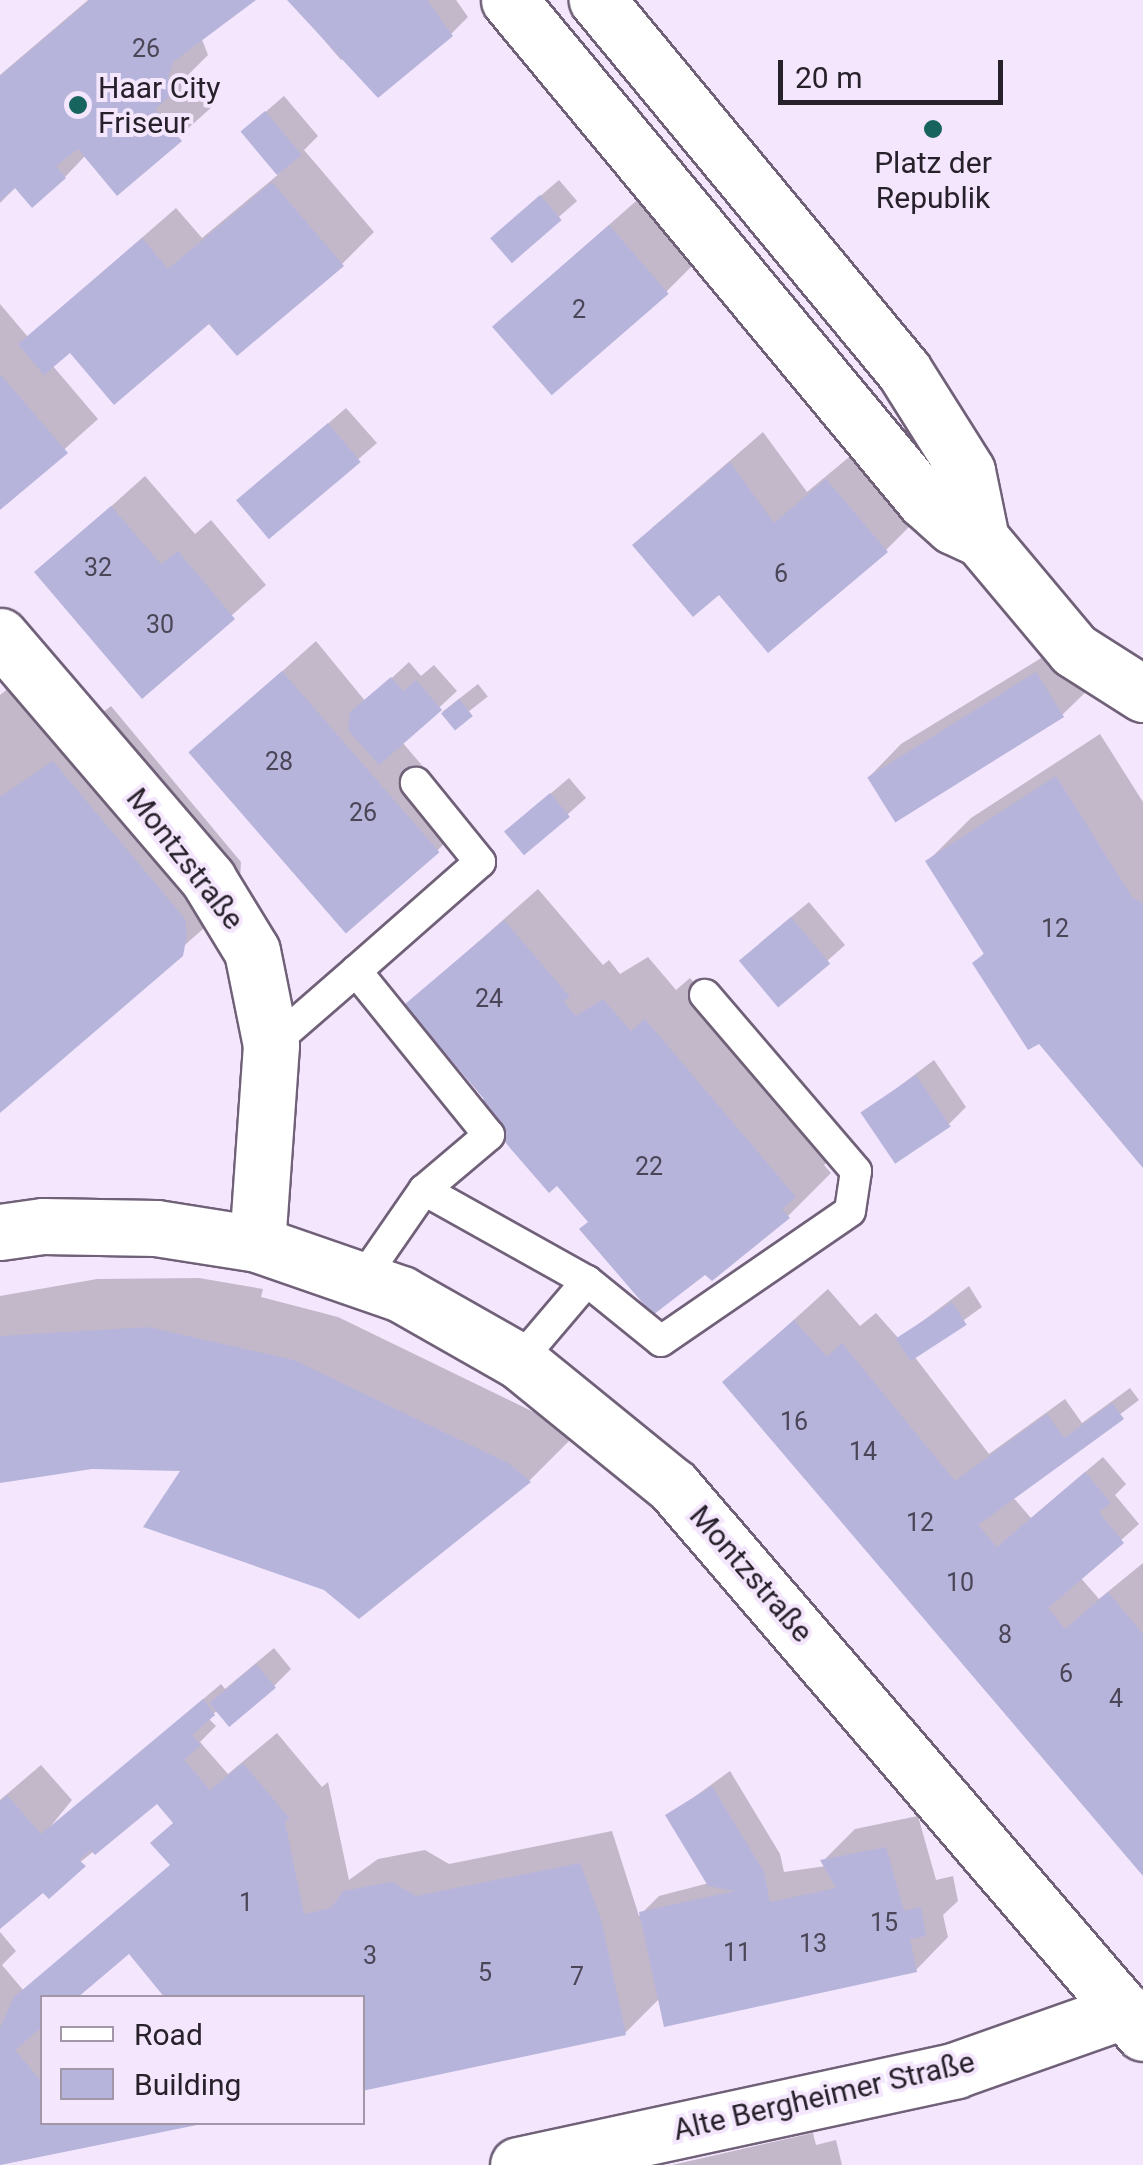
<!DOCTYPE html>
<meta charset="utf-8">
<style>
body{margin:0}
#map{position:relative;width:1143px;height:2165px;overflow:hidden;background:#f4e6fd;font-family:Roboto,sans-serif}
div>[style]{position:absolute}
[style*='--x']{left:calc(var(--x)*1px);top:calc(var(--y)*1px);width:calc(var(--w)*1px);rotate:calc(var(--a)*1deg)}
.shadow>*{inset:0;background:#0003;transform-origin:0 0}
.building>*{inset:0;background:#b7b4dc;transform-origin:0 0}
.roads{filter:drop-shadow(2px 0 #706179) drop-shadow(-2px 0 #706179) drop-shadow(0 2px #706179) drop-shadow(0 -2px #706179)}
.lane>*{height:30px;margin:-15px;padding:0 15px;transform-origin:15px;border-radius:15px;background:#fff}
.street>*{height:55px;margin:-27.5px;padding:0 27.5px;transform-origin:27.5px;border-radius:27.5px;background:#fff}
.secondary>*{height:55px;margin:-27.5px;padding:0 27.5px;transform-origin:27.5px;border-radius:27.5px;background:#fff}
.dots>*{width:28px;height:28px;translate:-50% -50%;box-sizing:border-box;border:5px solid #f4e6fd;border-radius:50%}
span{translate:-50% -50%;white-space:nowrap;text-align:center;line-height:1.15;-webkit-text-stroke:8px #f4e6fd;paint-order:stroke}
.number-label{font-size:25px;color:#4b4657}
.number-label span{-webkit-text-stroke-width:0}
.poi-label{font-size:30px;color:#27212b}
.left{translate:0 -50%;text-align:left}
.street-label{font-size:30px;color:#27212b}
.legend{position:absolute;left:40px;top:1995px;width:325px;height:130px;box-sizing:border-box;background:#f4e6fd;border:2px solid #a297a9;margin:0;padding:12px 18px;list-style:none;font-size:30px;color:#27212b}
.legend li{display:flex;align-items:center;gap:20px;height:50px}
.legend b{width:50px;border:2px solid #a297a9}
.scale{position:absolute;left:778px;top:60px;width:225px;height:45px;box-sizing:border-box;border:5px solid #27212b;border-top:0;padding-left:12px;font-size:30px;line-height:35px;white-space:nowrap;color:#27212b;-webkit-text-stroke:8px #f4e6fd;paint-order:stroke}
</style>
<div id="map">
<div class="shadow">
<i style="clip-path:polygon(88px 0,250px 0,201px 37px,208px 55px,187px 76px,213px 106px,117px 192px,86px 155px,65px 177px,17px 186px,0 203px,0 75px)"></i>
<i style="clip-path:polygon(290px 0,456px 0,468px 17px,451px 34px,357px 46px,341px 60px)"></i>
<i style="clip-path:polygon(284px 96px,318px 136px,304px 150px,374px 232px,342px 264px,71px 350px,52px 365px,98px 419px,0 507px,0 304px,28px 337px,176px 208px,202px 238px,280px 173px,262px 115px)"></i>
<i style="clip-path:polygon(559px 180px,577px 201px,511px 259px,510px 222px)"></i>
<i style="clip-path:polygon(643px 195px,698px 260px,666px 292px,494px 326px)"></i>
<i style="clip-path:polygon(346px 408px,377px 443px,271px 535px,258px 484px)"></i>
<i style="clip-path:polygon(763px 432px,807px 492px,860px 448px,918px 518px,886px 550px,719px 592px,652px 528px)"></i>
<i style="clip-path:polygon(145px 476px,195px 534px,211px 520px,266px 585px,142px 695px,38px 572px)"></i>
<i style="clip-path:polygon(316px 641px,366px 702px,409px 662px,421px 676px,434px 665px,457px 691px,402px 742px,468px 819px,436px 852px,192px 752px)"></i>
<i style="clip-path:polygon(1069px 641px,1095px 683px,1062px 715px,869px 777px,901px 744px)"></i>
<i style="left:478px;top:684px;width:16px;height:45px;rotate:52deg"></i>
<i style="clip-path:polygon(10px 687px,60px 745px,111px 706px,241px 862px,239px 897px,0 1109px,0 695px)"></i>
<i style="clip-path:polygon(1100px 734px,1143px 802px,1143px 1164px,975px 963px,985px 952px,928px 861px,971px 818px)"></i>
<i style="clip-path:polygon(569px 778px,586px 798px,524px 853px,524px 816px)"></i>
<i style="clip-path:polygon(538px 889px,603px 965px,609px 960px,620px 974px,648px 957px,676px 990px,690px 978px,838px 1151px,824px 1165px,831px 1173px,788px 1216px,590px 1221px,407px 1005px)"></i>
<i style="clip-path:polygon(809px 902px,845px 945px,779px 1004px,759px 944px)"></i>
<i style="clip-path:polygon(934px 1060px,966px 1107px,949px 1124px,864px 1113px)"></i>
<i style="clip-path:polygon(199px 1278px,263px 1289px,261px 1297px,338px 1317px,552px 1421px,572px 1438px,529px 1481px,92px 1466px,0 1482px,0 1296px,97px 1279px)"></i>
<i style="clip-path:polygon(969px 1286px,982px 1307px,914px 1356px,989px 1454px,1065px 1399px,1082px 1423px,1130px 1388px,1139px 1400px,1012px 1496px,1031px 1518px,1103px 1457px,1126px 1484px,1115px 1495px,1139px 1524px,1080px 1577px,1099px 1599px,1143px 1563px,1143px 1869px,725px 1382px,828px 1289px,860px 1326px,876px 1313px,899px 1339px)"></i>
<i style="clip-path:polygon(274px 1648px,291px 1669px,274px 1686px,218px 1710px,208px 1718px,216px 1726px,200px 1742px,228px 1774px,277px 1733px,322px 1787px,328px 1782px,349px 1880px,378px 1859px,425px 1850px,449px 1864px,612px 1831px,639px 1916px,659px 1896px,709px 1883px,668px 1816px,730px 1771px,780px 1854px,784px 1872px,826px 1866px,823px 1861px,855px 1829px,918px 1816px,936px 1880px,953px 1876px,958px 1901px,943px 1915px,948px 1937px,916px 1970px,660px 1998px,625px 2033px,362px 1998px,140px 1946px,42px 1998px,42px 2122px,197px 2122px,0 2165px,0 1932px,16px 1951px,2px 1965px,24px 1991px,173px 1864px,175px 1822px,157px 1801px,0 1926px,0 1800px,41px 1765px,72px 1800px,46px 1832px,221px 1684px,225px 1689px)"></i>
<i style="clip-path:polygon(813px 2133px,816px 2145px,836px 2140px,842px 2165px,672px 2165px)"></i>
</div>
<div class="building">
<i style="clip-path:polygon(90px 0,256px 0,173px 62px,168px 78px,178px 89px,155px 109px,182px 141px,117px 196px,78px 149px,56px 166px,66px 178px,32px 208px,15px 188px,0 201px,0 76px)"></i>
<i style="clip-path:polygon(287px 0,427px 0,453px 36px,378px 98px)"></i>
<i style="left:265px;top:111px;width:57px;height:32px;rotate:50deg"></i>
<i style="clip-path:polygon(272px 182px,344px 266px,237px 356px,209px 324px,114px 405px,70px 353px,44px 375px,18px 344px,142px 238px,168px 269px)"></i>
<i style="left:540px;top:195px;width:33px;height:66px;rotate:49deg"></i>
<i style="left:609px;top:225px;width:91px;height:155px;rotate:49deg"></i>
<i style="clip-path:polygon(0 374px,68px 453px,0 510px)"></i>
<i style="left:328px;top:423px;width:51px;height:120px;rotate:50deg"></i>
<i style="clip-path:polygon(730px 462px,774px 523px,826px 479px,888px 552px,768px 653px,719px 595px,693px 617px,632px 545px)"></i>
<i style="clip-path:polygon(111px 506px,161px 564px,178px 551px,235px 619px,142px 699px,34px 572px)"></i>
<i style="left:282px;top:671px;width:240px;height:124px;rotate:49deg"></i>
<i style="left:1036px;top:672px;width:53px;height:199px;rotate:58deg"></i>
<i style="clip-path:polygon(391px 677px,403px 691px,416px 680px,442px 710px,379px 765px,348px 730px,350px 712px)"></i>
<i style="left:459px;top:699px;width:22px;height:23px;rotate:51deg"></i>
<i style="clip-path:polygon(53px 761px,185px 919px,187px 935px,183px 956px,0 1113px,0 797px)"></i>
<i style="clip-path:polygon(1056px 776px,1132px 897px,1143px 903px,1143px 1168px,1039px 1044px,1028px 1050px,972px 963px,984px 954px,925px 861px)"></i>
<i style="left:550px;top:793px;width:31px;height:60px;rotate:50deg"></i>
<i style="left:791px;top:917px;width:61px;height:68px;rotate:50deg"></i>
<i style="clip-path:polygon(504px 920px,570px 997px,564px 1002px,576px 1016px,603px 999px,631px 1031px,645px 1019px,796px 1197px,782px 1209px,790px 1218px,712px 1281px,705px 1275px,653px 1315px,579px 1229px,588px 1222px,557px 1186px,549px 1193px,510px 1148px,476px 1106px,484px 1099px,404px 1005px)"></i>
<i style="left:916px;top:1075px;width:62px;height:67px;rotate:56deg"></i>
<i style="left:952px;top:1302px;width:27px;height:67px;rotate:57deg"></i>
<i style="clip-path:polygon(794px 1320px,827px 1357px,842px 1343px,955px 1481px,1047px 1414px,1064px 1438px,1112px 1403px,1124px 1419px,978px 1525px,997px 1547px,1085px 1472px,1111px 1503px,1099px 1512px,1124px 1543px,1048px 1608px,1065px 1629px,1108px 1592px,1143px 1634px,1143px 1876px,722px 1382px)"></i>
<i style="clip-path:polygon(148px 1327px,294px 1360px,508px 1463px,531px 1482px,359px 1619px,324px 1590px,143px 1527px,180px 1471px,92px 1469px,0 1483px,0 1336px)"></i>
<i style="left:256px;top:1664px;width:31px;height:61px;rotate:50deg"></i>
<i style="clip-path:polygon(203px 1699px,215px 1715px,192px 1735px,201px 1745px,184px 1760px,210px 1790px,243px 1763px,290px 1819px,285px 1822px,304px 1914px,331px 1908px,343px 1891px,392px 1882px,416px 1896px,580px 1863px,601px 1919px,626px 2035px,362px 2091px,362px 1998px,165px 1998px,129px 1954px,77px 1998px,42px 1998px,42px 2027px,15px 2050px,42px 2082px,42px 2122px,202px 2124px,0 2165px,0 2028px,14px 1997px,170px 1865px,150px 1843px,173px 1823px,157px 1804px,95px 1855px,91px 1850px,79px 1860px,86px 1866px,49px 1899px,43px 1893px,0 1929px,0 1802px,7px 1795px,41px 1834px)"></i>
<i style="clip-path:polygon(712px 1786px,764px 1872px,770px 1902px,836px 1888px,820px 1860px,886px 1847px,904px 1911px,921px 1907px,926px 1936px,910px 1939px,917px 1972px,664px 2027px,639px 1912px,735px 1891px,708px 1886px,665px 1815px)"></i>
</div>
<div class="roads">
<div class="lane">
<i style="--x:356;--y:971;--w:165;--a:-41.3"></i>
<i style="--x:480;--y:862;--w:102;--a:-129"></i>
<i style="--x:271;--y:1045;--w:113;--a:-41"></i>
<i style="--x:356;--y:971;--w:211;--a:51"></i>
<i style="--x:489;--y:1135;--w:85;--a:139.8"></i>
<i style="--x:424;--y:1190;--w:107;--a:124.7"></i>
<i style="--x:424;--y:1190;--w:187;--a:29.2"></i>
<i style="--x:519;--y:1361;--w:105;--a:-49.6"></i>
<i style="--x:587;--y:1281;--w:95;--a:39"></i>
<i style="--x:661;--y:1341;--w:229;--a:-34.5"></i>
<i style="--x:850;--y:1211;--w:40;--a:-81.5"></i>
<i style="--x:856;--y:1171;--w:232;--a:-130.6"></i>
</div>
<div class="street">
<i style="--x:509;--y:0;--w:650;--a:50.31"></i>
<i style="--x:924;--y:500;--w:39;--a:42"></i>
<i style="--x:953;--y:526;--w:31;--a:25"></i>
<i style="--x:981;--y:539;--w:69;--a:-101.6"></i>
<i style="--x:967;--y:471;--w:118;--a:-122.2"></i>
<i style="--x:904;--y:371;--w:482;--a:-129.6"></i>
<i style="--x:981;--y:539;--w:145;--a:50"></i>
<i style="--x:1074;--y:650;--w:82;--a:32.5"></i>
<i style="--x:0;--y:636;--w:320;--a:49.4"></i>
<i style="--x:208;--y:879;--w:84;--a:58.6"></i>
<i style="--x:252;--y:951;--w:96;--a:78.6"></i>
<i style="--x:271;--y:1045;--w:199;--a:94"></i>
<i style="--x:518;--y:2165;--w:448;--a:-12.2"></i>
<i style="--x:956;--y:2070;--w:179;--a:-19.5"></i>
</div>
<div class="secondary">
<i style="--x:0;--y:1232;--w:43;--a:-7.9"></i>
<i style="--x:43;--y:1226;--w:113;--a:1"></i>
<i style="--x:156;--y:1228;--w:102;--a:9"></i>
<i style="--x:257;--y:1244;--w:152;--a:19.1"></i>
<i style="--x:401;--y:1294;--w:136;--a:29.6"></i>
<i style="--x:519;--y:1361;--w:198;--a:39.1"></i>
<i style="--x:673;--y:1486;--w:721;--a:49.33"></i>
</div>
</div>
<div class="dots">
<i style="left:78px;top:105px;background:#17645e"></i>
<i style="left:933px;top:129px;background:#17645e"></i>
</div>
<div class="number-label">
<span style="left:146px;top:49px">26</span>
<span style="left:579px;top:310px">2</span>
<span style="left:98px;top:568px">32</span>
<span style="left:781px;top:574px">6</span>
<span style="left:160px;top:625px">30</span>
<span style="left:279px;top:762px">28</span>
<span style="left:363px;top:813px">26</span>
<span style="left:1055px;top:929px">12</span>
<span style="left:489px;top:999px">24</span>
<span style="left:649px;top:1167px">22</span>
<span style="left:794px;top:1422px">16</span>
<span style="left:863px;top:1452px">14</span>
<span style="left:920px;top:1523px">12</span>
<span style="left:960px;top:1583px">10</span>
<span style="left:1005px;top:1635px">8</span>
<span style="left:1066px;top:1674px">6</span>
<span style="left:1116px;top:1699px">4</span>
<span style="left:246px;top:1903px">1</span>
<span style="left:884px;top:1923px">15</span>
<span style="left:813px;top:1944px">13</span>
<span style="left:737px;top:1953px">11</span>
<span style="left:370px;top:1956px">3</span>
<span style="left:485px;top:1973px">5</span>
<span style="left:577px;top:1977px">7</span>
</div>
<div class="poi-label">
<span class="left" style="left:98px;top:105px">Haar City<br>Friseur</span>
<span style="left:933px;top:180px">Platz der<br>Republik</span>
</div>
<div class="street-label">
<span style="left:185px;top:859px;rotate:52deg">Montzstraße</span>
<span style="left:751px;top:1574px;rotate:49deg">Montzstraße</span>
<span style="left:824px;top:2096px;rotate:-13deg">Alte Bergheimer Straße</span>
</div>
<ul class="legend">
<li><b style="height:12px;background:#fff"></b>Road</li>
<li><b style="height:28px;background:#b7b4dc"></b>Building</li>
</ul>
<div class="scale">20 m</div>
</div>
